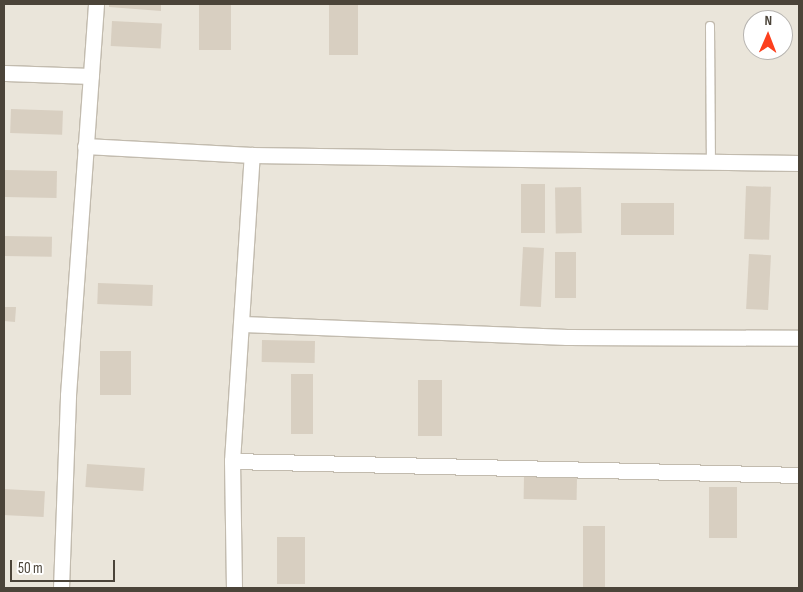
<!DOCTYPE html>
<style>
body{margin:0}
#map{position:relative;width:803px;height:592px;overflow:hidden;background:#f6f3ec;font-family:"Sofia Sans Condensed",sans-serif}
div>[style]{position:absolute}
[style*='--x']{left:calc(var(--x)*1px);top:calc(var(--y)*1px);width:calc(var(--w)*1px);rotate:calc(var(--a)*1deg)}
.residential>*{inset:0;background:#eae5da}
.building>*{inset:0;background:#d8cfc1;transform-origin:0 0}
.roads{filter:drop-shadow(1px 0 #c2bbae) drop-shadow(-1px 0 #c2bbae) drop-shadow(0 1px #c2bbae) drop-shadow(0 -1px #c2bbae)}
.service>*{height:8px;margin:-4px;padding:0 4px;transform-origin:4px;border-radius:4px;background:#fff}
.minor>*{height:15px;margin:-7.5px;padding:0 7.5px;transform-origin:7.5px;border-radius:7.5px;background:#fff}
span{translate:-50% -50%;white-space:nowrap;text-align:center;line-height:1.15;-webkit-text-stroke:4.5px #fff;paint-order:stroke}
.frame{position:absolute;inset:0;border:5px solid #4b4439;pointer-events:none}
.north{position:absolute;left:743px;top:10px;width:50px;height:50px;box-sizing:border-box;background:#fff;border:1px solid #b7b4b0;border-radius:50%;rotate:1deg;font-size:14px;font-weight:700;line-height:20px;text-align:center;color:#4b4439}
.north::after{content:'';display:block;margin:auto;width:18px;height:22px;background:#fc3f1d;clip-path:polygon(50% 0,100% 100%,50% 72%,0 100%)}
.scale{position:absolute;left:10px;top:560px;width:105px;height:22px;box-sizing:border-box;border:2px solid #4b4439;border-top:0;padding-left:6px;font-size:15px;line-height:18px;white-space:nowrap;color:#4b4439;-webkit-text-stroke:4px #fff;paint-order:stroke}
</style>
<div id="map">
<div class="residential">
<i style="clip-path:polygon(evenodd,4px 4px,799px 4px,799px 588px,4px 588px,4px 4px,753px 20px,783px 20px,783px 50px,753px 50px,753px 20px)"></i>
</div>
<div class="building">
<i style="clip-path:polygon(109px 4px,161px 4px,161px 11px,109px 7px)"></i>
<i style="left:199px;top:4px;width:32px;height:46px"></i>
<i style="left:329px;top:4px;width:29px;height:51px"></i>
<i style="left:112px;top:21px;width:50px;height:25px;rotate:3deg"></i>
<i style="left:11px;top:109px;width:52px;height:24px;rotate:2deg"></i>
<i style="left:5px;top:170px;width:52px;height:27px;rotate:1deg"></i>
<i style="left:521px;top:184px;width:24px;height:49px"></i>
<i style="left:746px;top:186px;width:25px;height:53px;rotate:2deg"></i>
<i style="left:581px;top:187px;width:46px;height:26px;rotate:89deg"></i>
<i style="left:621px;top:203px;width:53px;height:32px"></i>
<i style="left:4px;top:236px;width:48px;height:20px;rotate:1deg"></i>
<i style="left:523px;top:247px;width:21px;height:59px;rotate:3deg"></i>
<i style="left:555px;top:252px;width:21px;height:46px"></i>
<i style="left:749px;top:254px;width:22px;height:55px;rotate:3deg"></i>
<i style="left:98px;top:283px;width:55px;height:21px;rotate:2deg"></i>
<i style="clip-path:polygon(4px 307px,16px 307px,15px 322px,4px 321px)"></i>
<i style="left:262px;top:340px;width:53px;height:22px;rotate:1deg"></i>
<i style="left:100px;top:351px;width:31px;height:44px"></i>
<i style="left:291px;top:374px;width:22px;height:60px"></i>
<i style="left:418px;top:380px;width:24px;height:56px"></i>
<i style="left:87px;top:464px;width:58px;height:23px;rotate:4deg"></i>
<i style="left:524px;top:476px;width:53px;height:23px;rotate:1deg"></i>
<i style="left:709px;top:487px;width:28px;height:51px"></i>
<i style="left:4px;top:489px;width:41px;height:26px;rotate:3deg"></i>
<i style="left:583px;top:526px;width:22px;height:62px"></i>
<i style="left:277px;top:537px;width:28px;height:47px"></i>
</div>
<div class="roads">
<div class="service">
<i style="--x:710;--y:26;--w:136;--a:89.6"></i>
</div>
<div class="minor">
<i style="--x:4;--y:73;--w:87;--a:2"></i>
<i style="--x:85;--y:146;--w:167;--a:3.1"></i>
<i style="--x:252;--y:155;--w:547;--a:0.84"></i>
<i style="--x:243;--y:324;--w:324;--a:2.3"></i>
<i style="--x:567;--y:337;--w:232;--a:0.2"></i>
<i style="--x:232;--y:461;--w:567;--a:1.41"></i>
<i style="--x:61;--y:588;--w:193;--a:-87.9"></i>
<i style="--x:68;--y:395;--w:392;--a:-85.9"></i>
<i style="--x:234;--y:588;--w:127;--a:-90.9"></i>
<i style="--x:232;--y:461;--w:307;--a:-86.3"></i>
</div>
</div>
<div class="frame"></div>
<div class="north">N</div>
<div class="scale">50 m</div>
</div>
